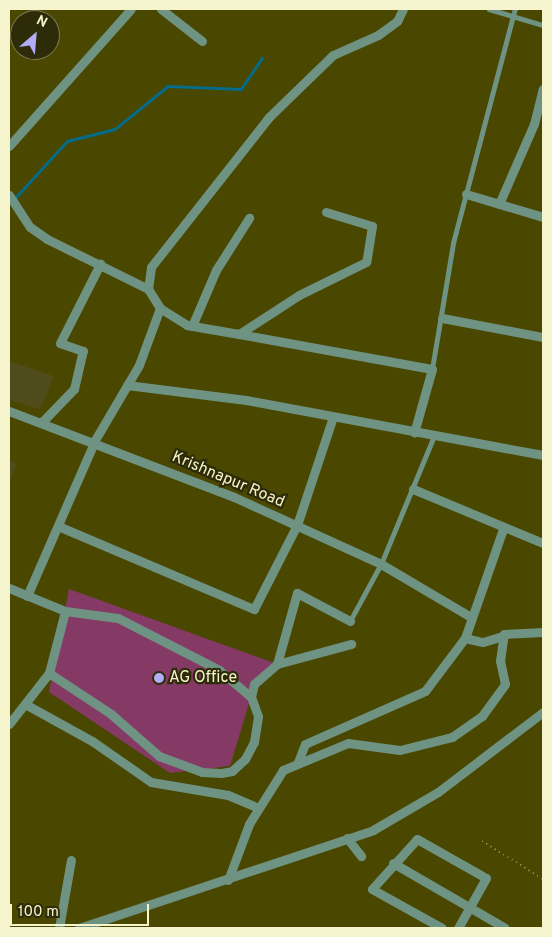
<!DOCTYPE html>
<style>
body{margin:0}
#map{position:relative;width:552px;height:937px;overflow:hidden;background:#4a4700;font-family:Overpass,sans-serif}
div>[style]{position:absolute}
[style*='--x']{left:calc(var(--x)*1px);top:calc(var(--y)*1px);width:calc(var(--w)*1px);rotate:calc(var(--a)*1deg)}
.built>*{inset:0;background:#4f4c1b}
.stream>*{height:2.5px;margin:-1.25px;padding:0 1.25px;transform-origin:1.25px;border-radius:1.25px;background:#046b89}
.building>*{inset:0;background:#853a66}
.path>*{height:2px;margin-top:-1px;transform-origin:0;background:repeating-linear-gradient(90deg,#8c8a4f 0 1px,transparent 0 5px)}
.lane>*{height:4.5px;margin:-2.25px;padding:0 2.25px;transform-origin:2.25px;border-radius:2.25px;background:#6e9383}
.street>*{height:9px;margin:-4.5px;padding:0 4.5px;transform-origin:4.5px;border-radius:4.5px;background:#6e9383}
.dots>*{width:14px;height:14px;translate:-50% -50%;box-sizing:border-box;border:2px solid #2e2c08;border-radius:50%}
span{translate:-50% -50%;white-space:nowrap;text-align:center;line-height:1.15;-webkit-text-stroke:4.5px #2e2c08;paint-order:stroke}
.street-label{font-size:16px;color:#f5f4cc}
.poi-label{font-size:16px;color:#f5f4cc}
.left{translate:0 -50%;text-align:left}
.frame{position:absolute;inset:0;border:10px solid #f5f4cc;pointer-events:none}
.north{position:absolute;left:10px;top:10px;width:50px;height:50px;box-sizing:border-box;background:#2e2c08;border:1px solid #7e7c56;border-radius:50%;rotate:27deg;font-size:14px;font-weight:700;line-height:20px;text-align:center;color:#f5f4cc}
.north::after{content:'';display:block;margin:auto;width:18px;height:22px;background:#b2adf9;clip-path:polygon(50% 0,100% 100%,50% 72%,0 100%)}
.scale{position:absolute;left:10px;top:904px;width:139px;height:22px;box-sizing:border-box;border:2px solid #f5f4cc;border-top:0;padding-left:6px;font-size:15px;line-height:18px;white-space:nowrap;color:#f5f4cc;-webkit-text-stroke:4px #2e2c08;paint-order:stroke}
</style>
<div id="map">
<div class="built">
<i style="clip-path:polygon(9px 361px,54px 376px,40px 409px,9px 400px)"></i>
<i style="clip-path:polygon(9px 460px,17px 464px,9px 484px)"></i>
</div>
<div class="stream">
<i style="--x:15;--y:198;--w:77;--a:-47.6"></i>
<i style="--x:67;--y:141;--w:49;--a:-14"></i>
<i style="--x:115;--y:129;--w:68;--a:-39.1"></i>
<i style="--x:168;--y:86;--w:73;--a:2.4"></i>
<i style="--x:241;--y:89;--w:37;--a:-56"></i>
</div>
<div class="building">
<i style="clip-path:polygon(69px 589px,277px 664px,251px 697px,230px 766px,170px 773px,49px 692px)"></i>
</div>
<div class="path">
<i style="--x:482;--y:841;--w:72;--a:31.9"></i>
</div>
<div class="lane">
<i style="--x:489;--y:9;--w:56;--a:16.5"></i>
<i style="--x:432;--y:369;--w:128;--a:-80.5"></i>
<i style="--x:453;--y:243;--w:242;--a:-75.2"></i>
<i style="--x:350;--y:621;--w:65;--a:-61.5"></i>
<i style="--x:381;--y:564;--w:139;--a:-67.5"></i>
</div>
<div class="street">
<i style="--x:161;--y:9;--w:52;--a:38"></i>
<i style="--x:9;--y:146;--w:183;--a:-48.3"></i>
<i style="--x:466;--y:194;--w:80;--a:16.6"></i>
<i style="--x:9;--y:195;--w:38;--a:57"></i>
<i style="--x:30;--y:227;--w:21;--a:35"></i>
<i style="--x:47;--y:239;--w:113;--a:26.3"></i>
<i style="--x:499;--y:204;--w:87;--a:-66.4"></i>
<i style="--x:534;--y:124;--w:36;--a:-76"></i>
<i style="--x:326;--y:212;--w:48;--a:16.9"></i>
<i style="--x:372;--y:226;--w:36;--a:99"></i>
<i style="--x:366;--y:262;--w:75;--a:153.8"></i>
<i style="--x:299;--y:295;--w:72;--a:147"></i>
<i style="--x:239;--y:334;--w:53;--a:-170.2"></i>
<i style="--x:187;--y:325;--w:32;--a:-148"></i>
<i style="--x:160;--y:308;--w:22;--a:-122"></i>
<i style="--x:148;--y:289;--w:22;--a:-82"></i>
<i style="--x:151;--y:267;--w:191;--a:-51.8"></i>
<i style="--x:269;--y:117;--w:89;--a:-44.1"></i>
<i style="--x:333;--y:55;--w:49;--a:-24"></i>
<i style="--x:378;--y:35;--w:24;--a:-36"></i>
<i style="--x:397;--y:21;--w:13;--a:-63"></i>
<i style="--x:442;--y:318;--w:103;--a:10.7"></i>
<i style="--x:192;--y:326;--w:61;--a:-66.8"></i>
<i style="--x:216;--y:270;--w:62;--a:-57.6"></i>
<i style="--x:239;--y:334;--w:196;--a:10.3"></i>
<i style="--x:432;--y:369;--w:66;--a:105.7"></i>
<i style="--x:127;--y:385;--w:120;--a:7.2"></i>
<i style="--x:246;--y:400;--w:302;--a:10.5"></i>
<i style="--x:9;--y:411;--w:241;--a:20.9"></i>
<i style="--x:234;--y:497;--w:162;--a:24.5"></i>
<i style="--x:381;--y:564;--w:104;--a:30.5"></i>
<i style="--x:42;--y:422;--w:46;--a:-45.9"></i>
<i style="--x:74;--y:389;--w:39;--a:-77"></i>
<i style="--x:83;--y:351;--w:24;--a:-161"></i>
<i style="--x:60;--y:343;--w:89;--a:-63.1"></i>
<i style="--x:413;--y:489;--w:141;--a:22.6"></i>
<i style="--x:58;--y:526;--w:213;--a:23"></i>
<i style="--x:254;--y:609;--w:94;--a:-62.9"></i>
<i style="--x:297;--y:525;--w:114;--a:-71.6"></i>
<i style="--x:9;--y:588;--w:61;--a:22.3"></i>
<i style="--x:65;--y:611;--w:53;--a:7.5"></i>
<i style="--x:118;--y:618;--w:114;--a:27.2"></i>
<i style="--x:219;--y:670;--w:42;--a:40.2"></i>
<i style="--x:27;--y:596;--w:170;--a:-66.4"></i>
<i style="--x:95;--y:440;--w:87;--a:-59.6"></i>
<i style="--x:139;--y:365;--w:61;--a:-69.8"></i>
<i style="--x:465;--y:638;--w:18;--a:13"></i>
<i style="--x:483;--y:642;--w:21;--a:-17"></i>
<i style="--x:277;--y:664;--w:77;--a:-15.1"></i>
<i style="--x:49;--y:673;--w:74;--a:33.5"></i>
<i style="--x:111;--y:714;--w:64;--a:41.2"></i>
<i style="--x:159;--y:756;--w:46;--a:20.4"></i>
<i style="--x:202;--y:772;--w:19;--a:3"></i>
<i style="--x:221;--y:773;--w:11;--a:-10"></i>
<i style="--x:232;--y:771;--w:18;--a:-43"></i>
<i style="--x:245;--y:759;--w:19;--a:-62"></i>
<i style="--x:254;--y:742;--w:26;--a:-81"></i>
<i style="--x:258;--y:716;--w:20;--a:-110"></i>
<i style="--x:251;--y:697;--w:13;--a:-77"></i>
<i style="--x:254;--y:684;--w:30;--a:-41"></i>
<i style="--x:277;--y:664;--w:74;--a:-74.3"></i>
<i style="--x:297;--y:593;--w:60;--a:27.8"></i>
<i style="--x:25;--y:704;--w:77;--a:28.9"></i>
<i style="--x:92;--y:741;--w:72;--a:34.8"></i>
<i style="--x:151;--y:782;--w:78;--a:9.6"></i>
<i style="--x:228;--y:795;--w:33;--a:23"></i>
<i style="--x:9;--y:724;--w:65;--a:-51.9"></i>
<i style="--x:49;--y:673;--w:64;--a:-75.5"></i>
<i style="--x:298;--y:762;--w:19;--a:-69"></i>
<i style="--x:305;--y:744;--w:131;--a:-23.8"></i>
<i style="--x:425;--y:691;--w:66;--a:-53"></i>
<i style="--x:465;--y:638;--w:115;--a:-70.8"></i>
<i style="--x:347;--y:838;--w:23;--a:52"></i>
<i style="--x:393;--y:863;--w:129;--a:30.1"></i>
<i style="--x:228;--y:880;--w:60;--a:-69.4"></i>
<i style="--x:249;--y:824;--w:64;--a:-57.8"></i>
<i style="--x:283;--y:770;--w:70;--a:-22.6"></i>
<i style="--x:348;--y:743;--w:52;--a:7.7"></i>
<i style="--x:400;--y:750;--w:54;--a:-14"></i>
<i style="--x:452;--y:737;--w:37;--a:-35"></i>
<i style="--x:482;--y:716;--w:39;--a:-54"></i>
<i style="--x:505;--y:684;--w:24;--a:-102"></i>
<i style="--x:500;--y:661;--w:27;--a:-82"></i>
<i style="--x:504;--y:634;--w:39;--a:-3"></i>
<i style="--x:59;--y:928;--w:69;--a:-80"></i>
<i style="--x:79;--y:928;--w:310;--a:-18.4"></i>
<i style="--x:373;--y:830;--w:75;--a:-30.3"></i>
<i style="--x:438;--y:792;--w:132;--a:-37.3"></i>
<i style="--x:442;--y:928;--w:80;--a:-150.9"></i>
<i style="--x:372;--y:889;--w:67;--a:-48"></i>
<i style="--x:417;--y:839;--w:79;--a:29.5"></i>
<i style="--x:486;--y:878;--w:57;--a:119.2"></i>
</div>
<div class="dots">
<i style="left:159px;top:678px;background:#b2adf9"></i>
</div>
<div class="street-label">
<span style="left:228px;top:480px;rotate:23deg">Krishnapur Road</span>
</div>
<div class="poi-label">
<span class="left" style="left:169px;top:678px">AG Office</span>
</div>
<div class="frame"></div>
<div class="north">N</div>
<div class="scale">100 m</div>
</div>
